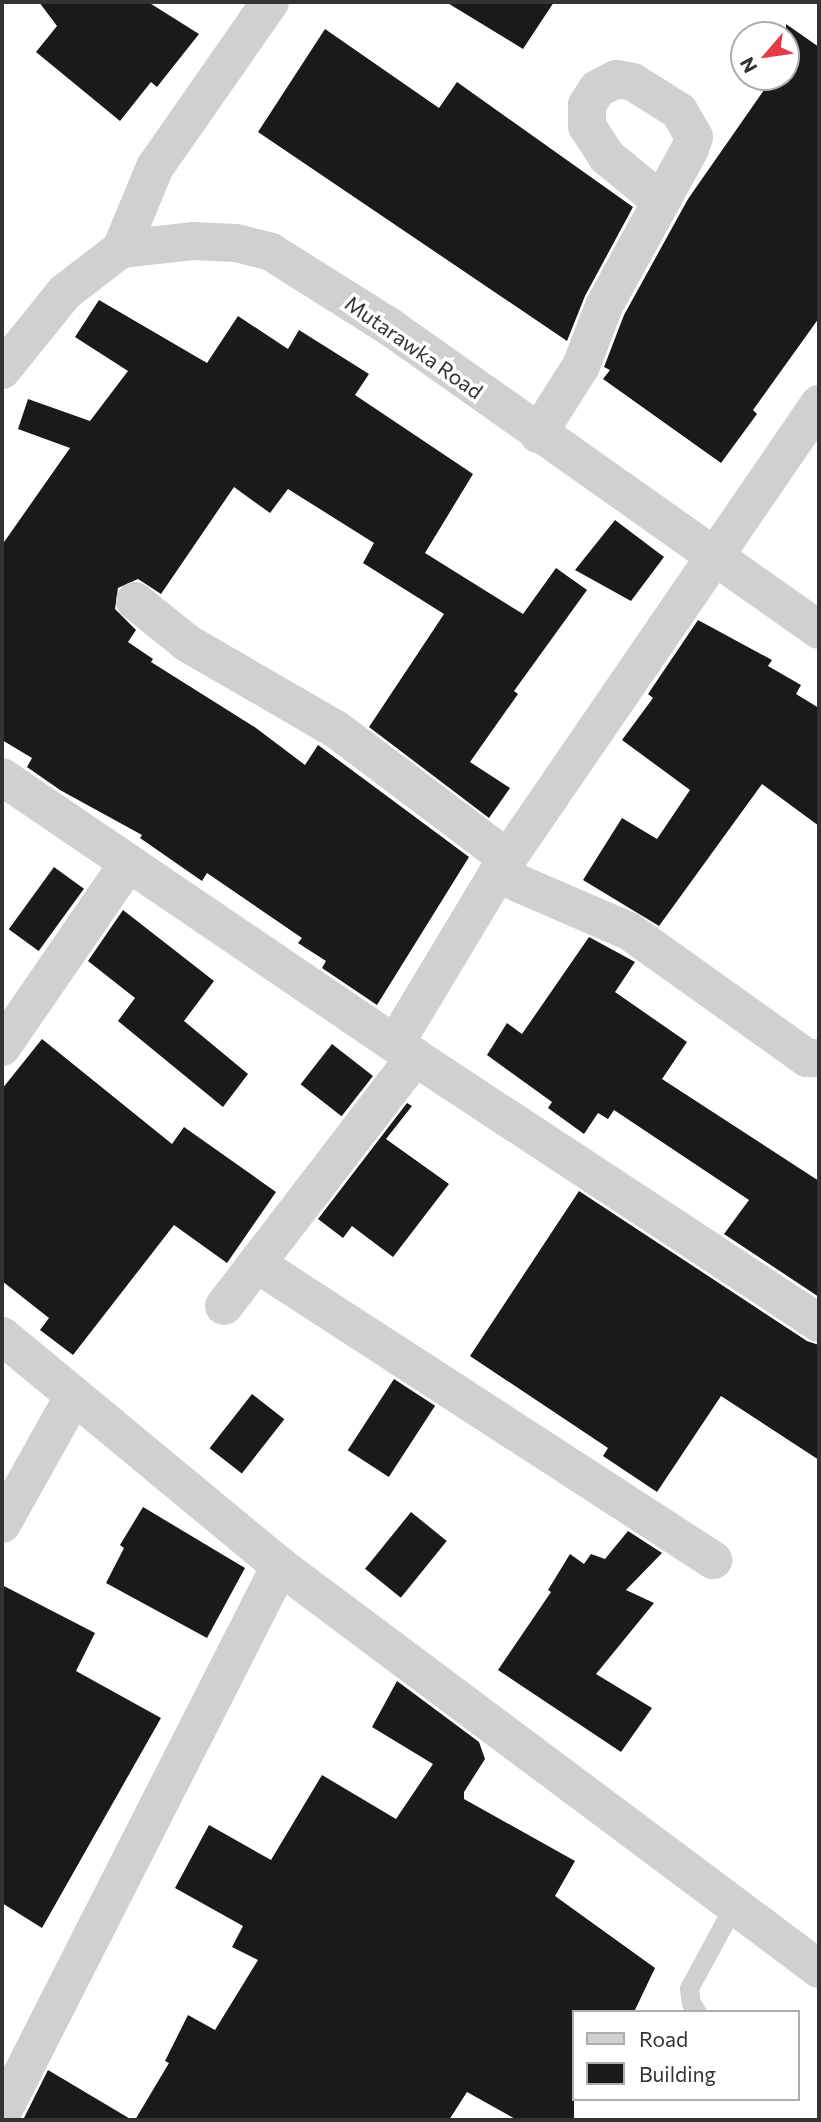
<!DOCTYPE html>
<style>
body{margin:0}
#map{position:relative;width:821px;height:2122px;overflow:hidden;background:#fff;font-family:Commissioner,sans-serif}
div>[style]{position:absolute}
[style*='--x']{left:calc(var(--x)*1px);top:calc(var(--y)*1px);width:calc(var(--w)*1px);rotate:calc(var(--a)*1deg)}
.building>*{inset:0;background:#1a1a1a;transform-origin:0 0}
.service>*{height:19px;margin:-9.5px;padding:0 9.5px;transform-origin:9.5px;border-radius:9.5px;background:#d0d0d0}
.minor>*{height:38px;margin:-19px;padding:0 19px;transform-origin:19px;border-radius:19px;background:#d0d0d0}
.tertiary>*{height:38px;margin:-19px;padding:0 19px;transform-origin:19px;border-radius:19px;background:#d0d0d0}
span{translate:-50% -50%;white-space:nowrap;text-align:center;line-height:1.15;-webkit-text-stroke:7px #fff;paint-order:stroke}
.street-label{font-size:21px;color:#333}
.frame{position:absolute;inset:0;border:4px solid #333;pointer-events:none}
.legend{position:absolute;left:572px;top:2010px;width:228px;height:91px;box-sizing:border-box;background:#fff;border:2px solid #adadad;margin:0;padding:9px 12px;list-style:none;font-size:21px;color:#333}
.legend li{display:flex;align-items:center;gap:14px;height:35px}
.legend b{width:35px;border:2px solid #adadad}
.north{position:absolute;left:730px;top:21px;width:70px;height:70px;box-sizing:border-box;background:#fff;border:2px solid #adadad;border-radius:50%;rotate:241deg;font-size:19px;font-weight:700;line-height:28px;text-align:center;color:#333}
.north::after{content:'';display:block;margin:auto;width:24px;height:32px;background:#e63946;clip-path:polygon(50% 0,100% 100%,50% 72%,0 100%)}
</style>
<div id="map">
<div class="building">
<i style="clip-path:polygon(39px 2px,148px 2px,199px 34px,157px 87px,151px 82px,120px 121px,36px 52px,57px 26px)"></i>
<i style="clip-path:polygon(446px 2px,554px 2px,523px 49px)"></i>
<i style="clip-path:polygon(786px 24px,819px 47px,819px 318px,753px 410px,757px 414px,721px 463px,603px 379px,610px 370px,604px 367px,624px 315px,688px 199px,773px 77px,786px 77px)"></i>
<i style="clip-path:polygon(325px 29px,439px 108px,457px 82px,633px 207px,585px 296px,567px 341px,258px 132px)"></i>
<i style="clip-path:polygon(99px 300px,207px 363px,238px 316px,288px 349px,299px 330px,369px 374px,355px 395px,473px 474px,425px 553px,523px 614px,556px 568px,587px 590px,514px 691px,518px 694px,470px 762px,510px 788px,489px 818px,369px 727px,444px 614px,363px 563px,374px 543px,288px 489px,270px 513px,234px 487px,161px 594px,138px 579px,118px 588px,115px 609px,136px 630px,128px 642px,153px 659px,151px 662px,256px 728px,305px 765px,318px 745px,469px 857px,377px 1005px,322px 968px,326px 961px,298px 943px,302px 938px,207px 873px,202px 881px,140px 838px,142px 835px,60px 790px,27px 767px,32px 758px,2px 740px,2px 545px,70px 448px,18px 429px,28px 399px,90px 421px,128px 371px,75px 337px)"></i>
<i style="clip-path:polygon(615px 520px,664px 557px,631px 601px,575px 570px)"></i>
<i style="clip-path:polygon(698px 620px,772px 660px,768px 666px,801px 685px,796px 694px,819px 708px,819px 826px,762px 784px,659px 926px,583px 880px,622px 818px,657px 839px,690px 790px,622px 740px,653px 698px,648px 694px)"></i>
<i style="left:54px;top:867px;width:37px;height:77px;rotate:36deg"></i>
<i style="clip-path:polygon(123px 910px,214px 981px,184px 1021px,248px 1074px,223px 1107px,118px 1021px,135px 998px,88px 961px)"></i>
<i style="clip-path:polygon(589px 937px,635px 962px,615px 992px,687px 1042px,662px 1079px,819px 1181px,819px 1297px,724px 1234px,749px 1200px,614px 1110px,608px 1119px,598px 1113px,584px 1134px,548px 1108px,552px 1102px,487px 1055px,507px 1023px,522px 1034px)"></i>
<i style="clip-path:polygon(42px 1039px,172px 1144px,184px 1127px,276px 1192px,227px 1263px,174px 1225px,73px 1355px,40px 1330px,49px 1318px,2px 1281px,2px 1089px)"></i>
<i style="left:332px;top:1044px;width:52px;height:51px;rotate:38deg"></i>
<i style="clip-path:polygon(407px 1103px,412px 1106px,386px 1139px,449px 1184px,393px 1257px,352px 1226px,343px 1238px,318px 1219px)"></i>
<i style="clip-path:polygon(579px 1191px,807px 1341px,819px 1345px,819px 1460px,721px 1396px,657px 1492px,603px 1456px,608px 1448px,470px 1356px)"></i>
<i style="left:394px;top:1379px;width:49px;height:85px;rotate:33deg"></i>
<i style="left:252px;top:1394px;width:41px;height:69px;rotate:38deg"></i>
<i style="clip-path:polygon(143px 1507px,245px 1568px,207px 1638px,106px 1583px,124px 1548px,120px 1545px)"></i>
<i style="left:411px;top:1512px;width:46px;height:73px;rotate:39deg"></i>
<i style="clip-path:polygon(628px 1531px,662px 1553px,626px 1590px,654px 1603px,596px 1674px,652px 1708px,621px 1752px,498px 1670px,551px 1592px,548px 1590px,570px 1554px,584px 1564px,591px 1554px,605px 1559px)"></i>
<i style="clip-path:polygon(2px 1585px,95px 1633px,76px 1671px,161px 1718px,42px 1928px,2px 1903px)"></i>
<i style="clip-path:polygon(397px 1681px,479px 1742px,485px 1759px,464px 1792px,464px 1799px,575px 1861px,555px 1896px,655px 1968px,634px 2012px,574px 2012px,574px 2120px,517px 2120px,467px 2092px,449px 2120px,135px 2120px,169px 2063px,165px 2061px,188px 2015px,215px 2030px,258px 1960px,232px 1947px,243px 1926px,175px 1888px,209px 1825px,271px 1860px,322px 1775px,396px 1819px,433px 1764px,372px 1727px)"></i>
<i style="clip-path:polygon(48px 2070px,132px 2120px,23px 2120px)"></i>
</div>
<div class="service">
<i style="--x:697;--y:2012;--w:11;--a:-124"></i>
<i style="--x:691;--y:2003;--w:15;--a:-98"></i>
<i style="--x:689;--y:1988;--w:92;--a:-61.5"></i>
</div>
<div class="minor">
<i style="--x:121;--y:249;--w:89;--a:-67.5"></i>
<i style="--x:155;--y:167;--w:201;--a:-55.1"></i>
<i style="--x:538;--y:434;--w:80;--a:-57.7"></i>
<i style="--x:581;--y:366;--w:64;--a:-69"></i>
<i style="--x:604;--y:306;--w:179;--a:-61.3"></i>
<i style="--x:690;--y:149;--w:13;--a:-72"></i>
<i style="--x:694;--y:137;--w:30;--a:-120"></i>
<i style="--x:679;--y:111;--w:54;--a:-147.8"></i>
<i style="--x:633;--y:82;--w:17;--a:-170"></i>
<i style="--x:616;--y:79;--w:21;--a:152"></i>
<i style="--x:597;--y:89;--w:19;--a:122"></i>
<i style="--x:587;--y:105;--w:21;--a:90"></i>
<i style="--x:587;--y:126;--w:37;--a:57"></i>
<i style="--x:607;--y:157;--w:70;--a:39.2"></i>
<i style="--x:135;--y:601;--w:67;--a:38.9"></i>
<i style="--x:187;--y:643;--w:173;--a:30.1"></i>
<i style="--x:337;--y:730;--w:214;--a:37"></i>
<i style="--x:2;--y:777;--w:475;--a:34.2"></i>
<i style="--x:395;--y:1044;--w:508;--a:33.35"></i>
<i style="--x:497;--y:874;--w:144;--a:23.4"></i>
<i style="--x:629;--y:931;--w:219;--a:35.5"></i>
<i style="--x:807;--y:1058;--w:12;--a:0"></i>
<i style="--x:395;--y:1044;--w:198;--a:-59"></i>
<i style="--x:497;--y:874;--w:570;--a:-55.58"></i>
<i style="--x:2;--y:1047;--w:222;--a:-55.5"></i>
<i style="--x:257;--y:1264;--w:544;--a:32.99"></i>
<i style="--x:224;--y:1306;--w:314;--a:-52.5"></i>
<i style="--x:2;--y:1336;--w:361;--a:39.6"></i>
<i style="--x:280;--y:1566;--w:673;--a:36.78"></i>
<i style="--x:2;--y:1524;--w:145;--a:-60.8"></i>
<i style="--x:2;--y:2113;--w:614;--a:-63.06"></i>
</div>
<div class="tertiary">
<i style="--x:2;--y:370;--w:100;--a:-51.1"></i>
<i style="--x:65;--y:292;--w:71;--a:-37.5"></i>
<i style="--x:121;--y:249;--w:72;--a:-6.3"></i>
<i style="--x:193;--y:241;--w:43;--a:2.7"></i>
<i style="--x:236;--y:243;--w:36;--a:14"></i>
<i style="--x:271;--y:252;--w:141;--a:32.2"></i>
<i style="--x:390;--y:327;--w:525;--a:35.23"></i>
</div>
<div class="street-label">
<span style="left:414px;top:347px;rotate:35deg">Mutarawka Road</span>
</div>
<div class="frame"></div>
<ul class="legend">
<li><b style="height:9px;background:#d0d0d0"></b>Road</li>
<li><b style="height:19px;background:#1a1a1a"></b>Building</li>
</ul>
<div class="north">N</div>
</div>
